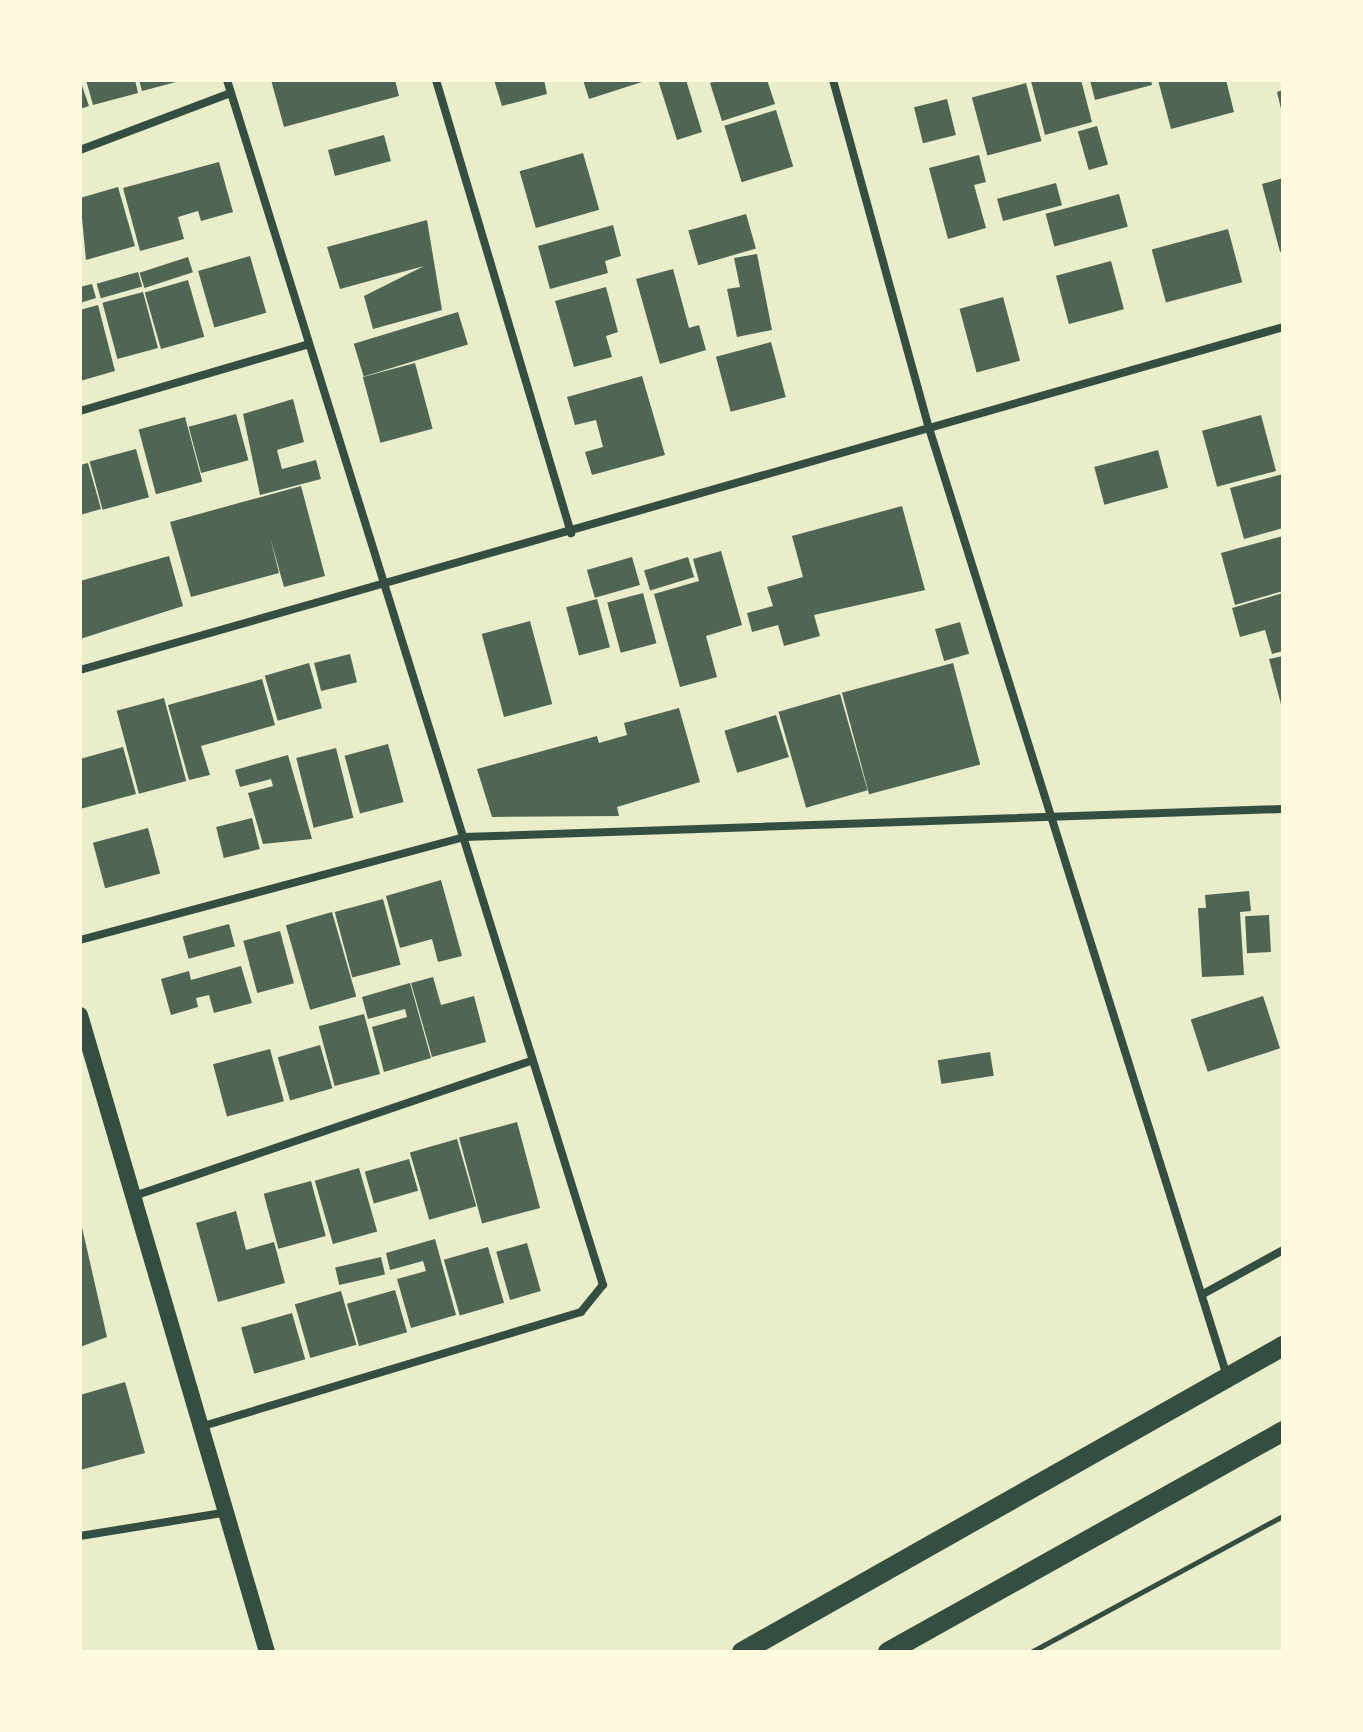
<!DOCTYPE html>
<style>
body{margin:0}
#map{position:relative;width:1363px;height:1732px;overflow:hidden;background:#e9edc9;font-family:"Work Sans",sans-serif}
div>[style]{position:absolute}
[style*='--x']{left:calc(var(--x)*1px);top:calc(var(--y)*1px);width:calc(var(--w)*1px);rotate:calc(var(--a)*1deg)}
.building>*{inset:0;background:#4f6655;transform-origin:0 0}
.path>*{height:5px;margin:-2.5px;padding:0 2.5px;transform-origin:2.5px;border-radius:2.5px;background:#344e41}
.minor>*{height:8px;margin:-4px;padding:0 4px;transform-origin:4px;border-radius:4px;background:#344e41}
.secondary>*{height:16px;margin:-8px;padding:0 8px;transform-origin:8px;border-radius:8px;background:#344e41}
.primary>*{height:20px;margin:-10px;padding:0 10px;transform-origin:10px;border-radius:10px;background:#344e41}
span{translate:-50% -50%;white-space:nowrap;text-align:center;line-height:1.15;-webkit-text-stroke:6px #fefae0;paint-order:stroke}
.frame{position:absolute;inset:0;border:82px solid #fefae0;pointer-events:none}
</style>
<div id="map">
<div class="building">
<i style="clip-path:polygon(80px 80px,89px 106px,80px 109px)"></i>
<i style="clip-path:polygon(86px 80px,135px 80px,138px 93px,93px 105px)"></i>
<i style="clip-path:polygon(139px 80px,180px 80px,180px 81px,142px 91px)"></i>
<i style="clip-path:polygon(271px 80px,395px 80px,399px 96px,284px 127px)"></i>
<i style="clip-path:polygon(494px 80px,544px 80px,547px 94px,502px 106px)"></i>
<i style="clip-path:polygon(583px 80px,645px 80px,645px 81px,589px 99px)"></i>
<i style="clip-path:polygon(658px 80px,686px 80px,702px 132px,677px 140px)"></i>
<i style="clip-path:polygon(721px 80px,767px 80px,775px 104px,722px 121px,710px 83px)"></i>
<i style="clip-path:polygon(1081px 80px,1092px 122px,1045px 135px,1031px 81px)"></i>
<i style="clip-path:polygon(1090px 80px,1151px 80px,1152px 85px,1095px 100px)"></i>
<i style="clip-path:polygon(1158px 80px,1226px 80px,1234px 112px,1171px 129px)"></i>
<i style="left:1026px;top:83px;width:60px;height:56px;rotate:75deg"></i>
<i style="clip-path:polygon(1283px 90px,1283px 112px,1282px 113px,1277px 92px)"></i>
<i style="left:947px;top:99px;width:37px;height:34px;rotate:76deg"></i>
<i style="left:776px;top:110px;width:59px;height:54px;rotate:73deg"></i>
<i style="left:1097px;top:126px;width:40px;height:20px;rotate:74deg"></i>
<i style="left:384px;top:135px;width:27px;height:58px;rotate:75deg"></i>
<i style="left:583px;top:153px;width:59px;height:66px;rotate:74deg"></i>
<i style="clip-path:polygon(979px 155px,986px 182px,974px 185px,986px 228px,948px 239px,929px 168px)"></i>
<i style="clip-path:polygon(219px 162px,233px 212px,201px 221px,198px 211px,178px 217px,184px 239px,140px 251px,123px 188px)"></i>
<i style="clip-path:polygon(1283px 178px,1283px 251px,1280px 252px,1262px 184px)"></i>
<i style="left:1056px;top:183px;width:23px;height:61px;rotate:75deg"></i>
<i style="clip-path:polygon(118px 187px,135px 246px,86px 260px,80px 198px)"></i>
<i style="left:1119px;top:194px;width:34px;height:76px;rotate:75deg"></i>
<i style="left:746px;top:214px;width:36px;height:60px;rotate:74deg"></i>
<i style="clip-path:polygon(427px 220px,442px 310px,373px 329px,364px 296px,424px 266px,340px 289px,327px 247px)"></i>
<i style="clip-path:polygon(613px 225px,621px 256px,605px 261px,608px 273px,550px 289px,538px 246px)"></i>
<i style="left:1228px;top:229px;width:55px;height:79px;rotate:75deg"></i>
<i style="clip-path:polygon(757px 254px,772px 330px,737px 337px,727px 289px,740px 287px,734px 258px)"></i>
<i style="left:250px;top:256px;width:59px;height:54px;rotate:74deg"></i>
<i style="left:188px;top:257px;width:16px;height:51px;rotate:72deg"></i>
<i style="left:1111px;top:261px;width:50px;height:57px;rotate:75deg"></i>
<i style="clip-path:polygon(673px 269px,689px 328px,699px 325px,706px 350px,660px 364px,636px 279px)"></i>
<i style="left:138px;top:272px;width:15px;height:43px;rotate:74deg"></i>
<i style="left:188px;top:280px;width:59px;height:45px;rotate:74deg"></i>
<i style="clip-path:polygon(92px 284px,96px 298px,80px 303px,80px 287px)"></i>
<i style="clip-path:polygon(606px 287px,618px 332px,606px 336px,612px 357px,574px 367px,555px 301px)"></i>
<i style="left:143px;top:292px;width:58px;height:42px;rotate:75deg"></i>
<i style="left:1003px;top:297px;width:66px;height:45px;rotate:75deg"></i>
<i style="clip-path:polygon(98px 305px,115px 371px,80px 381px,80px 310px)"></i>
<i style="left:458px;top:312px;width:34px;height:109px;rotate:73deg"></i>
<i style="left:771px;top:342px;width:57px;height:57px;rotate:75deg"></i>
<i style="left:415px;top:363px;width:68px;height:54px;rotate:75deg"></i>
<i style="clip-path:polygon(642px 376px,665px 455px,592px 475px,585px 452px,603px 447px,596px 420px,575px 425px,567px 397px)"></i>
<i style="clip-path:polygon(293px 399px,304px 442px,277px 450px,282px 469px,316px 460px,321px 479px,260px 495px,243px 414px)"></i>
<i style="left:236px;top:414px;width:48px;height:49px;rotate:75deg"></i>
<i style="left:1261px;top:415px;width:58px;height:61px;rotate:75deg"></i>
<i style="left:185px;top:417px;width:67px;height:48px;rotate:75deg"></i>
<i style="left:136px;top:449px;width:50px;height:48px;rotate:75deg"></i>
<i style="left:1158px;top:450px;width:39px;height:66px;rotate:75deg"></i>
<i style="clip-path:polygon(88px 463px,101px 509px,80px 515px,80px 465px)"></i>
<i style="clip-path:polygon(1283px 474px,1283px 528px,1244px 539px,1230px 488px)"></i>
<i style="clip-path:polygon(301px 486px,325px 576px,284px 587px,270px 537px,279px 573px,191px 597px,170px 522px)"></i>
<i style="clip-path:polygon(902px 506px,925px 590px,814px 615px,820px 636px,784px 646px,778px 625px,752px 632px,747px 613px,773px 606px,767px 587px,803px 577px,792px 536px)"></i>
<i style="clip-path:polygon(1283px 536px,1283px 591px,1235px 605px,1221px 553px)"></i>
<i style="clip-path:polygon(721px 551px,742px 625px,706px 636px,717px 677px,680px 687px,654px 594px,699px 581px,693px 559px)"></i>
<i style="clip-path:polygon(169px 556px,183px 606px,80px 639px,80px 581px)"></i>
<i style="left:632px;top:557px;width:29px;height:47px;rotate:74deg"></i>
<i style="left:688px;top:557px;width:21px;height:46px;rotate:73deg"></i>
<i style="left:643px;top:593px;width:52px;height:37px;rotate:75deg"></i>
<i style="clip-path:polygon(1283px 593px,1283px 651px,1272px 654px,1265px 630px,1240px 637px,1232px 608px)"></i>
<i style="left:597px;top:599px;width:50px;height:32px;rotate:75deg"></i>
<i style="left:530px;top:621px;width:86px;height:50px;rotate:75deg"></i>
<i style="left:960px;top:622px;width:33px;height:26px;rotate:74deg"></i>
<i style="left:350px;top:654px;width:29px;height:37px;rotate:76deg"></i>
<i style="clip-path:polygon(1283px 656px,1283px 708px,1282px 708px,1269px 659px)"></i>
<i style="left:309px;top:663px;width:47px;height:46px;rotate:74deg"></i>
<i style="left:953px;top:663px;width:105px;height:115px;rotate:75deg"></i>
<i style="clip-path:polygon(262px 679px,275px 725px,201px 746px,210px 775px,189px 780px,168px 705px)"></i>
<i style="left:840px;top:694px;width:100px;height:64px;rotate:74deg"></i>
<i style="left:164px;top:698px;width:86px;height:49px;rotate:75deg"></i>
<i style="clip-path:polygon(679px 708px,700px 782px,617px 807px,619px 816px,492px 817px,477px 769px,597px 736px,599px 743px,627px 735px,624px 723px)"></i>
<i style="left:776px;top:715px;width:44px;height:54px;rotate:73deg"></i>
<i style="left:388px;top:744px;width:60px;height:45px;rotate:75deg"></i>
<i style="clip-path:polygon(123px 747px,136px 794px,80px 809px,80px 759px)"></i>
<i style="left:336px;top:748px;width:72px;height:41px;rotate:76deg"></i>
<i style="clip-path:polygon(288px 755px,312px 839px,263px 844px,248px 793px,273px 786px,271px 779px,240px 787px,235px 770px)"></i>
<i style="left:252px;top:818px;width:32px;height:37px;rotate:76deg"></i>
<i style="left:148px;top:828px;width:47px;height:57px;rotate:75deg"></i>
<i style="clip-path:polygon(441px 880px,462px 956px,438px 962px,432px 939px,400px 948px,386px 896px)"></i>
<i style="clip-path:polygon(1249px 891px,1251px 911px,1240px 912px,1244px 975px,1202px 977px,1198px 908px,1206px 908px,1205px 895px)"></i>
<i style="left:383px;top:899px;width:68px;height:50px;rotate:75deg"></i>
<i style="left:332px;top:912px;width:88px;height:48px;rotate:74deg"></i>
<i style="left:1269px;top:915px;width:37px;height:24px;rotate:87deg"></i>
<i style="left:229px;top:924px;width:23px;height:48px;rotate:75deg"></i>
<i style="left:280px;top:931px;width:54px;height:38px;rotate:75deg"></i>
<i style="clip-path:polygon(241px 966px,252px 1003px,214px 1013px,209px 995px,196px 998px,198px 1007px,171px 1015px,161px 979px,189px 971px,191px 980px)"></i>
<i style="clip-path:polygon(433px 977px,441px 1005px,474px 996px,486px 1042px,432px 1057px,411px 983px)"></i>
<i style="clip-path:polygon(410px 983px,431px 1058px,384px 1072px,372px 1027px,407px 1017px,405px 1009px,368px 1019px,362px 997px)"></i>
<i style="left:1263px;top:996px;width:55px;height:76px;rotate:72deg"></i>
<i style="left:364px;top:1014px;width:62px;height:47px;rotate:75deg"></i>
<i style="left:320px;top:1045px;width:45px;height:44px;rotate:74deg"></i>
<i style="left:270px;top:1049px;width:54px;height:59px;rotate:75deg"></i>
<i style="left:990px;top:1052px;width:24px;height:53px;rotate:81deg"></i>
<i style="left:517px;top:1122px;width:89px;height:60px;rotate:75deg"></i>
<i style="left:457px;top:1139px;width:70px;height:49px;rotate:74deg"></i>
<i style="left:409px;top:1159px;width:33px;height:46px;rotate:74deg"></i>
<i style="left:359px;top:1168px;width:66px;height:46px;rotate:74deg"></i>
<i style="left:311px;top:1181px;width:57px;height:49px;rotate:75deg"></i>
<i style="clip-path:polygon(236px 1211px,246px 1250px,274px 1242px,285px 1283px,218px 1302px,196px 1223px)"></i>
<i style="clip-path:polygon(81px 1223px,107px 1337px,80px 1347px,80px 1224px)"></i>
<i style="clip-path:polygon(435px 1239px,456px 1315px,411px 1328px,397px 1279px,426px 1271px,423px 1261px,390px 1270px,386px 1253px)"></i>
<i style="left:527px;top:1243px;width:50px;height:32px;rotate:74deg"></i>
<i style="left:488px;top:1247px;width:58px;height:46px;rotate:74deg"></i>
<i style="left:381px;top:1257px;width:18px;height:47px;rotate:77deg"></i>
<i style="left:395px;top:1290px;width:44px;height:50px;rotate:74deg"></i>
<i style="left:341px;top:1291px;width:56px;height:48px;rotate:74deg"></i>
<i style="left:292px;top:1313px;width:48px;height:53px;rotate:74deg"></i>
<i style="clip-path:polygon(125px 1382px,145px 1453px,80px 1470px,80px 1395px)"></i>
</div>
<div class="path">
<i style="--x:1031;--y:1652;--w:286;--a:-28.4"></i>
</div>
<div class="minor">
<i style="--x:436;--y:80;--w:473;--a:73.4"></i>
<i style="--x:833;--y:80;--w:361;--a:74.6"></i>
<i style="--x:929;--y:428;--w:994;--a:72.55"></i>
<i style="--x:80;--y:150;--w:161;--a:-20.7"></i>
<i style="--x:80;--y:411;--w:235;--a:-16.3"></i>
<i style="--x:80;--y:670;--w:1251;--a:-15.91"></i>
<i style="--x:80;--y:940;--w:398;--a:-15"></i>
<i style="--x:464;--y:837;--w:819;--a:-1.96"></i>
<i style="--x:134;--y:1196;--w:419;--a:-18.8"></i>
<i style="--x:1203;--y:1294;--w:91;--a:-28.8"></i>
<i style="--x:200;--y:1427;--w:398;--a:-16.8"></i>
<i style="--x:581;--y:1312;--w:35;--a:-51"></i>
<i style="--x:603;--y:1285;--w:1262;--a:-107.33"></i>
<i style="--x:80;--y:1536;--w:144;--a:-9.2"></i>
</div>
<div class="secondary">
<i style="--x:80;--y:1015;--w:664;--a:73.64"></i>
</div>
<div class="primary">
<i style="--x:742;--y:1652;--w:622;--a:-29.49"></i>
<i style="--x:888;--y:1652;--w:453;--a:-29.2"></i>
</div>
<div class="frame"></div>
</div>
